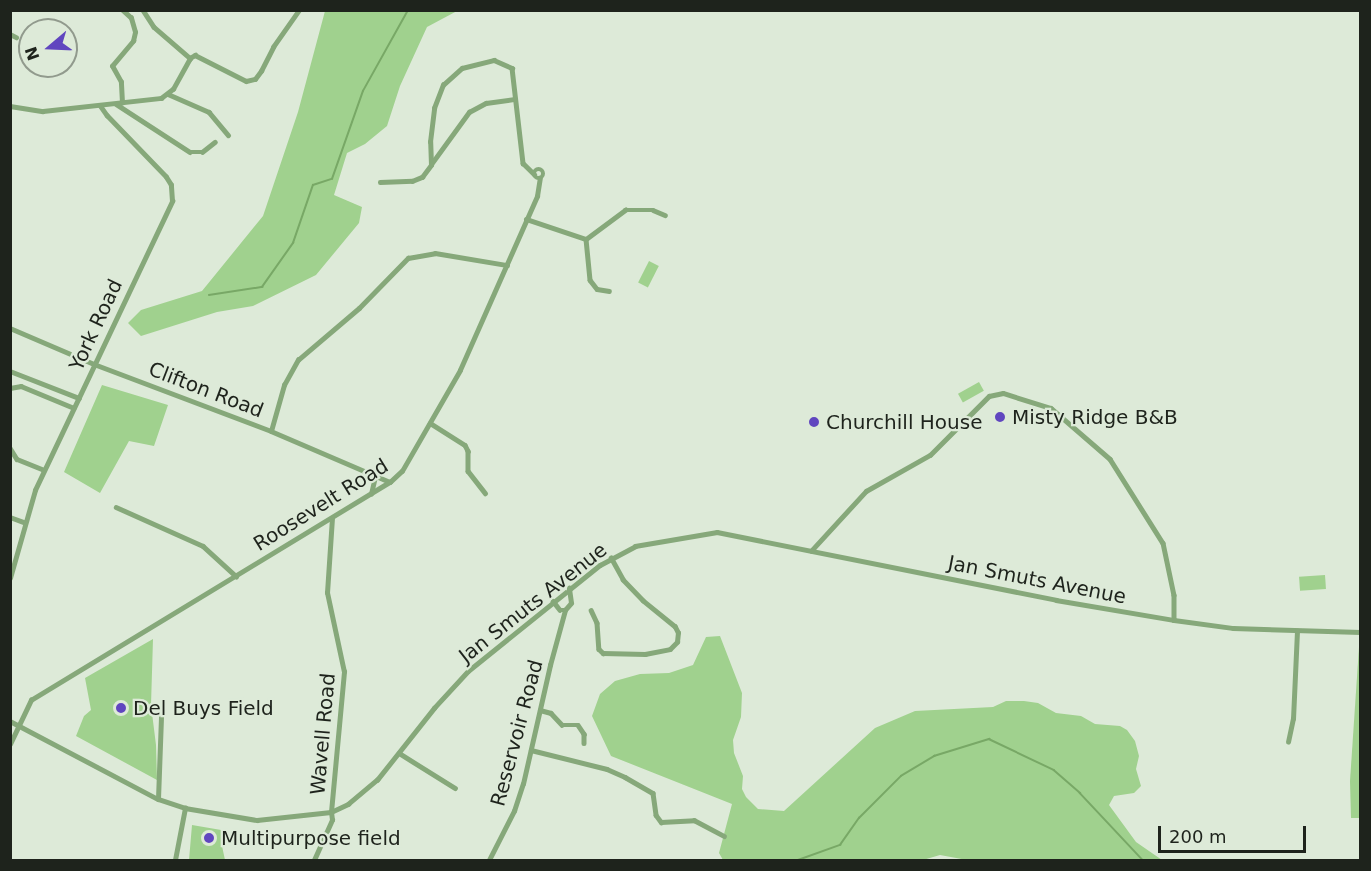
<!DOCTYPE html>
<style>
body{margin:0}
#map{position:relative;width:1371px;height:871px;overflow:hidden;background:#ddead8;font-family:"DejaVu Sans",sans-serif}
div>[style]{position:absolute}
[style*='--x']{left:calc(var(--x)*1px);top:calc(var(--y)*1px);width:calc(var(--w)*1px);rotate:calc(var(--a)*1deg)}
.green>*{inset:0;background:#a0d18e;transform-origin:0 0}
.stream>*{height:1.5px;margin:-0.75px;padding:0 0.75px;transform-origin:0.75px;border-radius:0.75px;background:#78a866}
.minor>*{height:4.5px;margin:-2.25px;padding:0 2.25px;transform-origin:2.25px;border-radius:2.25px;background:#86a87a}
.minor>.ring{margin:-2.25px;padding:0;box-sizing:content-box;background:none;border:4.5px solid #86a87a;border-radius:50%}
.dots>*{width:16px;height:16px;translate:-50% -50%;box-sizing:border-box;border:3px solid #ddead8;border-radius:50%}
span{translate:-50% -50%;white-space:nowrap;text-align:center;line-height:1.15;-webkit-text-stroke:4.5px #ddead8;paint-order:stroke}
.street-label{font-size:20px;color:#1e231c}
.poi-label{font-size:20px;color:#1e231c}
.left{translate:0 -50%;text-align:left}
.frame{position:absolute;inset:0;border:12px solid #1e231c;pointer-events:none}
.north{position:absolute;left:18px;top:18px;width:60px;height:60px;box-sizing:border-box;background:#ddead8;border:2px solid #919a8d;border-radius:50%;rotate:251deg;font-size:16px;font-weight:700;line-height:24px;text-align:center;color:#1e231c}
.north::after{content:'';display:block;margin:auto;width:21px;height:27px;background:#6046bf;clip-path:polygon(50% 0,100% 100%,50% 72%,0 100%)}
.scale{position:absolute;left:1158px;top:826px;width:148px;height:27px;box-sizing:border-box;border:3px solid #1e231c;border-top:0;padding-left:8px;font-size:18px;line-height:21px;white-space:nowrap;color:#1e231c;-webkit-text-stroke:4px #ddead8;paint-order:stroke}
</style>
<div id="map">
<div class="green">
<i style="clip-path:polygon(325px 11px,457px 11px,427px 27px,400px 86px,387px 126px,365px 144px,347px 153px,334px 195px,362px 207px,359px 223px,316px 275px,253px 306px,217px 312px,141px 336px,128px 323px,141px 310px,202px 291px,263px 216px,298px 112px)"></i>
<i style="left:649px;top:261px;width:11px;height:24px;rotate:27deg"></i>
<i style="left:979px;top:382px;width:10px;height:24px;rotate:61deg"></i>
<i style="clip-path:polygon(102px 385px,168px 405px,154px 446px,129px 441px,100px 493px,64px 472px)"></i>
<i style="left:1325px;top:575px;width:14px;height:26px;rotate:86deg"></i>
<i style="clip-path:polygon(1360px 632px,1360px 818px,1351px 818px,1350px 781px)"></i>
<i style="clip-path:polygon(720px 636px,742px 693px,741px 717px,733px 740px,734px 753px,743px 776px,742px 789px,746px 797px,758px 809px,784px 811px,875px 728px,915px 711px,993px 707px,1006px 701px,1024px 701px,1038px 703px,1056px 713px,1081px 716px,1095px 724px,1120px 726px,1127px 730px,1135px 741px,1139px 756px,1136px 769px,1141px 786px,1134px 793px,1114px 796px,1109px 805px,1136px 842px,1162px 860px,967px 860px,940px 855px,923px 860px,723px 860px,719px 853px,732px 804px,611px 756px,592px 716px,600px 694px,615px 681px,640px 674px,669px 673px,693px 665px,706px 637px)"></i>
<i style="clip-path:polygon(153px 639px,151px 705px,156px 745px,157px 780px,76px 736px,84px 716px,91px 710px,85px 678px)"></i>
<i style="clip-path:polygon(192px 825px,227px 831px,227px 845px,222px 846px,225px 860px,189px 860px)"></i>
</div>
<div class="stream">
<i style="--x:209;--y:295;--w:54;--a:-8.6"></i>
<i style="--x:262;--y:287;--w:54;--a:-54.8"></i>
<i style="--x:293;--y:243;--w:61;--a:-71"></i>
<i style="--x:313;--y:185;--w:20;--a:-18"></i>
<i style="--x:332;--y:179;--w:93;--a:-70.6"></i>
<i style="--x:363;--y:91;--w:93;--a:-60.9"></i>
<i style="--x:798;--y:860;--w:45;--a:-19.7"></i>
<i style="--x:840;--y:845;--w:33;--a:-55"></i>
<i style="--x:859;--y:818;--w:59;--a:-45"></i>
<i style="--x:901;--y:776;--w:39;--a:-31"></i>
<i style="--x:934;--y:756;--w:58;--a:-17.2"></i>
<i style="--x:989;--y:739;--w:72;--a:25.5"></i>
<i style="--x:1054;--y:770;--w:35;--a:41"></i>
<i style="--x:1080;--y:793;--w:92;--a:46.8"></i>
</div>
<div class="minor">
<i style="--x:143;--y:10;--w:20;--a:57"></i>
<i style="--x:154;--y:27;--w:48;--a:40.7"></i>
<i style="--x:190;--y:58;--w:6;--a:-31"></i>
<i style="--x:195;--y:55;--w:57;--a:27"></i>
<i style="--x:246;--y:81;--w:9;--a:-13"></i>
<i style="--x:255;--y:79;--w:10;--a:-53"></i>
<i style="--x:261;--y:71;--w:27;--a:-63"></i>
<i style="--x:273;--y:47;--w:45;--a:-54.9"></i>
<i style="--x:10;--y:34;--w:7;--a:27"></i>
<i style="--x:168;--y:94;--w:45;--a:23.7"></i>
<i style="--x:209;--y:112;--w:30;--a:50"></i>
<i style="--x:122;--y:103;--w:21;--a:-93"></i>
<i style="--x:121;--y:82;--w:18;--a:-119"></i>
<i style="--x:112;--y:66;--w:33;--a:-50"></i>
<i style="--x:133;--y:41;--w:9;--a:-77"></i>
<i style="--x:135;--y:32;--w:15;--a:-106"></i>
<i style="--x:131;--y:18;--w:12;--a:-138"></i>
<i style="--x:116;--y:104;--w:88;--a:33"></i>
<i style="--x:190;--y:152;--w:12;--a:0"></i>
<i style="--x:202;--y:152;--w:16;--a:-38"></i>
<i style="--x:10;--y:106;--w:33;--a:9"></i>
<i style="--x:43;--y:111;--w:119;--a:-6.3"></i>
<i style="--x:161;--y:98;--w:15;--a:-37"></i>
<i style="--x:173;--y:89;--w:35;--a:-61"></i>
<i style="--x:432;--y:163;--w:63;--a:-54"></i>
<i style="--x:469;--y:112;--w:19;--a:-28"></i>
<i style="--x:486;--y:103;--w:29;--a:-8"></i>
<i class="ring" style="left:534px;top:169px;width:5.5px;height:5.5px"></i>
<i style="--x:380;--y:182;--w:32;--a:-2"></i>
<i style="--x:412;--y:181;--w:11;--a:-22"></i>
<i style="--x:422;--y:177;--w:15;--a:-53"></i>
<i style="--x:431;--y:165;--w:23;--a:-92"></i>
<i style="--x:430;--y:142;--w:34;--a:-83"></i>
<i style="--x:434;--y:108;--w:25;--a:-69"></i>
<i style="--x:443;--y:85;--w:25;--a:-42"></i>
<i style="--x:462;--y:68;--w:33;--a:-14"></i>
<i style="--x:494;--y:60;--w:20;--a:24"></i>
<i style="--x:512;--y:68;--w:96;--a:83.4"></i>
<i style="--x:523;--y:163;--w:16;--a:45"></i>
<i style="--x:526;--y:219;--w:63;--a:18.4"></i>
<i style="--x:586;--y:239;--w:41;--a:84.4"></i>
<i style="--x:590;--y:280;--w:11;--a:52"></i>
<i style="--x:597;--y:289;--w:12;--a:9"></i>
<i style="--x:586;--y:239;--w:49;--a:-36.6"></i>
<i style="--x:625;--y:210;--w:28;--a:0"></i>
<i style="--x:653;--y:210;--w:13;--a:23"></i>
<i style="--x:10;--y:328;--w:91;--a:23.2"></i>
<i style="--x:94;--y:364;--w:189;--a:20.7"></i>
<i style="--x:271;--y:431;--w:129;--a:23.2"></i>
<i style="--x:10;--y:371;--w:74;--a:21.4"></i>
<i style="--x:10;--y:388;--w:11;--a:-10"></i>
<i style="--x:21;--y:386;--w:57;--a:22.5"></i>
<i style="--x:430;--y:423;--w:41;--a:32.2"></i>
<i style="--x:465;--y:445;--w:7;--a:63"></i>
<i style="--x:468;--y:451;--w:20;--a:90"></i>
<i style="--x:468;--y:471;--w:28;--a:52"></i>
<i style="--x:271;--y:431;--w:48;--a:-74.2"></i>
<i style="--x:284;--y:385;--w:29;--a:-61"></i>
<i style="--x:298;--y:360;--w:80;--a:-40.4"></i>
<i style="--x:359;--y:308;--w:70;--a:-45.6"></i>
<i style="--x:408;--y:258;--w:27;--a:-10"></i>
<i style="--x:435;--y:253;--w:73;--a:9.5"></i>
<i style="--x:10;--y:448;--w:13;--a:58"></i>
<i style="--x:17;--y:459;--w:29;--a:22"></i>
<i style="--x:371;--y:494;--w:18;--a:-77"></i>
<i style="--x:116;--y:507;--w:95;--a:24.1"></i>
<i style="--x:203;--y:546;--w:45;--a:42.3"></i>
<i style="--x:10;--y:517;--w:15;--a:20"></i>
<i style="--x:811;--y:551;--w:81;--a:-47.5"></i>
<i style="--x:866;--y:491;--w:73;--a:-29.4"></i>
<i style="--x:930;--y:455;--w:83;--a:-45"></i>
<i style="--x:989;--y:396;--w:14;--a:-12"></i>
<i style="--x:1003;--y:393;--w:50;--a:17.4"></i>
<i style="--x:1051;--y:408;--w:78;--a:40.8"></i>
<i style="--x:1110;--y:459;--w:99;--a:57.8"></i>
<i style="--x:1163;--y:543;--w:53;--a:78.1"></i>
<i style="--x:1174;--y:595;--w:25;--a:90"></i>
<i style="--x:10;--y:578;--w:91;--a:-74.1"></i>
<i style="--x:35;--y:490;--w:320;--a:-64.6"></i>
<i style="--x:172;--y:201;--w:16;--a:-94"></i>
<i style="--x:171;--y:185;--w:9;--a:-122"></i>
<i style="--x:166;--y:177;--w:85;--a:-134"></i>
<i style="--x:107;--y:116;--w:12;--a:-125"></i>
<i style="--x:553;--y:601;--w:11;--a:52"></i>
<i style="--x:560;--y:610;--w:5;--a:0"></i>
<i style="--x:591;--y:610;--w:14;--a:65"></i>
<i style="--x:597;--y:623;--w:26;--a:86"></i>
<i style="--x:599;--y:649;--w:6;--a:45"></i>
<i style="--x:603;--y:653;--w:42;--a:1.4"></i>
<i style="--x:645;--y:654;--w:25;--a:-11"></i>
<i style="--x:670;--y:649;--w:10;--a:-45"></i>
<i style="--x:677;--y:642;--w:9;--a:-84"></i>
<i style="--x:678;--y:633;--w:7;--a:-117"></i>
<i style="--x:675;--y:627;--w:41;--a:-140.9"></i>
<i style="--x:643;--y:601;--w:29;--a:-134"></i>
<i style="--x:623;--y:580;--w:25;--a:-119"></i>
<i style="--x:540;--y:710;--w:11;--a:15"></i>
<i style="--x:551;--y:713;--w:16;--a:47"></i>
<i style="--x:562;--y:725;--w:16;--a:0"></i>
<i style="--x:578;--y:725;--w:11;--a:56"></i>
<i style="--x:584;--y:734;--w:9;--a:90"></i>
<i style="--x:10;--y:721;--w:167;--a:27.8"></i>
<i style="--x:158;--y:799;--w:28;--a:18"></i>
<i style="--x:185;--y:808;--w:73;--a:9.5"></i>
<i style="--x:257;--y:820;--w:74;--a:-6.2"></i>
<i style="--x:331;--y:812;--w:19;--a:-25"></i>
<i style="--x:348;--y:804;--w:38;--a:-40"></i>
<i style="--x:377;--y:780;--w:92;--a:-51.6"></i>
<i style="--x:434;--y:708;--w:50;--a:-47.4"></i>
<i style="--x:468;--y:671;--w:169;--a:-38.8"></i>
<i style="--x:600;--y:565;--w:40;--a:-28"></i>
<i style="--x:635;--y:546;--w:83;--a:-9.7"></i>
<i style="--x:717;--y:532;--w:346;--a:11.3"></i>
<i style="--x:1056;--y:600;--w:120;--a:9.6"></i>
<i style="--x:1174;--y:620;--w:60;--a:7.7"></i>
<i style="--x:1233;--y:628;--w:127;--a:1.8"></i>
<i style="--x:1288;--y:742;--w:24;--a:-78"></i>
<i style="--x:1293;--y:719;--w:88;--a:-87.4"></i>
<i style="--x:10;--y:744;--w:49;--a:-64.5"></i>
<i style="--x:31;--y:700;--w:420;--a:-31.3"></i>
<i style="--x:390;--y:482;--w:16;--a:-43"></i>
<i style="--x:402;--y:471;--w:116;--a:-60.1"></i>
<i style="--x:460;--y:370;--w:190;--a:-66.1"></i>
<i style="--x:537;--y:196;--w:18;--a:-81"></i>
<i style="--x:531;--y:750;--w:78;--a:14"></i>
<i style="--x:607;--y:769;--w:20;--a:24"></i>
<i style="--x:625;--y:777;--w:32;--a:30"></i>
<i style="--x:653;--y:793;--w:22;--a:82"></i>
<i style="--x:656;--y:815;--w:9;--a:54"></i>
<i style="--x:661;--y:822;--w:33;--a:-3"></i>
<i style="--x:694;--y:820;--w:34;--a:28"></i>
<i style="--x:399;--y:753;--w:66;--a:32"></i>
<i style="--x:158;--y:799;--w:82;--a:-87.9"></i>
<i style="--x:175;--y:860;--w:53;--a:-79.1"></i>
<i style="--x:314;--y:860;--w:44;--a:-65.8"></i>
<i style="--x:332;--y:820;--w:8;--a:-97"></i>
<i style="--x:331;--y:812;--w:141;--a:-84.7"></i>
<i style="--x:344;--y:672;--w:81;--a:-102.1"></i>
<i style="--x:327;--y:593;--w:75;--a:-86.2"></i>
<i style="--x:489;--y:860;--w:55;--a:-63"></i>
<i style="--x:514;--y:811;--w:28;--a:-72"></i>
<i style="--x:523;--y:784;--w:122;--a:-77.2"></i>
<i style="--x:550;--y:665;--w:57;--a:-74.7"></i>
<i style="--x:565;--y:610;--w:9;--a:-49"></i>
<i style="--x:571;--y:603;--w:15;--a:-98"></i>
</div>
<div class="dots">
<i style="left:1000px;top:417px;background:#6046bf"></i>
<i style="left:814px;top:422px;background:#6046bf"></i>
<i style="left:121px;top:708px;background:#6046bf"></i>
<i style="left:209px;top:838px;background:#6046bf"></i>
</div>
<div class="street-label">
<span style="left:96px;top:325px;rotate:-65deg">York Road</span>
<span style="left:206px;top:390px;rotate:21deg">Clifton Road</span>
<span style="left:321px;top:505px;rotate:-32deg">Roosevelt Road</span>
<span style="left:1037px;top:580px;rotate:11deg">Jan Smuts Avenue</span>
<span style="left:533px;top:603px;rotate:-38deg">Jan Smuts Avenue</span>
<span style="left:517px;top:733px;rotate:-75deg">Reservoir Road</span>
<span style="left:323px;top:734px;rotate:-85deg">Wavell Road</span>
</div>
<div class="poi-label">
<span class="left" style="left:1012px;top:417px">Misty Ridge B&amp;B</span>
<span class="left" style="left:826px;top:422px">Churchill House</span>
<span class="left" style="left:133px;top:708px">Del Buys Field</span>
<span class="left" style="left:221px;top:838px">Multipurpose field</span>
</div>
<div class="frame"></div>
<div class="north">N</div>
<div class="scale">200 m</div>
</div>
